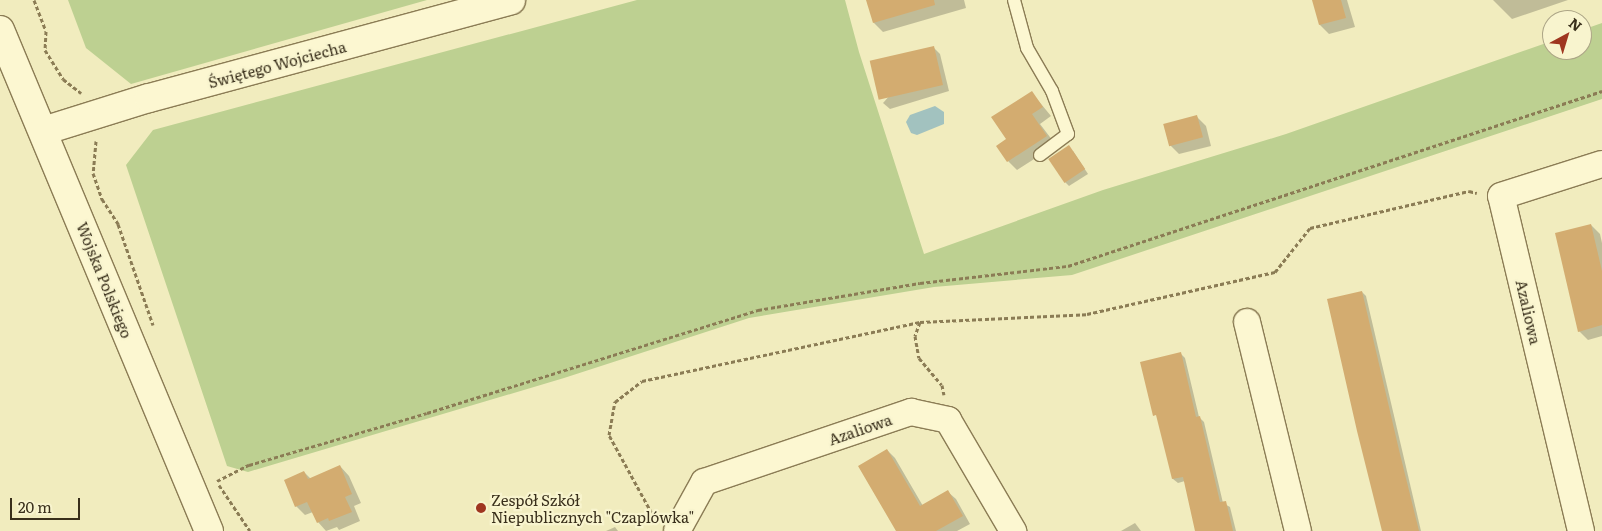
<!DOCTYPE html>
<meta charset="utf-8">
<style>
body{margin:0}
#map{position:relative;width:1602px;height:531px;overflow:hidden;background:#f1ecbe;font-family:Literata,serif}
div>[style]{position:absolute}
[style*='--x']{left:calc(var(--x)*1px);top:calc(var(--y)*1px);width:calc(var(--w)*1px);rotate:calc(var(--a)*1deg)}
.green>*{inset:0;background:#bdd091}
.water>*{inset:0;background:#a2c2bf}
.shadow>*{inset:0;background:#0003}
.building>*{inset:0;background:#d3ac70;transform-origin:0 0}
.path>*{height:3px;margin-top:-1.5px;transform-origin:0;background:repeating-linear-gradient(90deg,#8b7c55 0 4px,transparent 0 6.5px)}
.roads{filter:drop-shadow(1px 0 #8b7c55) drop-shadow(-1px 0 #8b7c55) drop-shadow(0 1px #8b7c55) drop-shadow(0 -1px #8b7c55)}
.service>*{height:12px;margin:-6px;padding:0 6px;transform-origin:6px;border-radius:6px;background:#fcf7d1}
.minor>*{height:26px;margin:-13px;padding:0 13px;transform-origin:13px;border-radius:13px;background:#fcf7d1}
.tertiary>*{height:28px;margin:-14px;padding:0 14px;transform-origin:14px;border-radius:14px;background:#fcf7d1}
.dots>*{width:14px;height:14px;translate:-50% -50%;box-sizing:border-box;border:2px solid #f8f4ce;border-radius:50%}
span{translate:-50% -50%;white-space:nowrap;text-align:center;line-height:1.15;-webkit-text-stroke:4.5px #f8f4ce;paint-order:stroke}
.street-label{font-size:15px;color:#392f1b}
.poi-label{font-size:15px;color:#392f1b}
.left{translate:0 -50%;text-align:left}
.north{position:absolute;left:1542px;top:10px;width:50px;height:50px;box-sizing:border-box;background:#f8f4ce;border:1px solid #aca586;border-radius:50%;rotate:39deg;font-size:14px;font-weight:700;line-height:20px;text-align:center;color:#392f1b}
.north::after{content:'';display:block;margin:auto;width:18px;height:22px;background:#9f3620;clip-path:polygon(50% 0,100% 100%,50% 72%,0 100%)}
.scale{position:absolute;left:10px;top:498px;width:70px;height:22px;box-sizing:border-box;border:2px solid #392f1b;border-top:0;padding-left:6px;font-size:15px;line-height:18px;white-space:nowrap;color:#392f1b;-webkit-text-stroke:4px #f8f4ce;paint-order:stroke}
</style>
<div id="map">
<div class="green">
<i style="clip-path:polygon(68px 0,427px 0,131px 84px,86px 48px)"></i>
<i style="clip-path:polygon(637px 0,845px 0,859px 52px,924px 254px,1103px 190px,1286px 134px,1552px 41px,1552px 50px,1582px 50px,1582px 30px,1602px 23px,1602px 99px,1072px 275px,934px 287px,749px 318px,564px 378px,248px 472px,227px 466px,126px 165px,153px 130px)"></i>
</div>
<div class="water">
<i style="clip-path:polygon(935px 106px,944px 112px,944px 124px,917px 135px,911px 133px,906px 122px,910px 115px)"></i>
</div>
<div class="shadow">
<i style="clip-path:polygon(868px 0,964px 0,966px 8px,883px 32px,874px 23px)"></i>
<i style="clip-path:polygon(1313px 0,1347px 0,1355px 27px,1329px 34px,1320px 25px)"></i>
<i style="clip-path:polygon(1493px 0,1568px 0,1512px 19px)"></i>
<i style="clip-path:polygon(933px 47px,940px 54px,949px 91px,890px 109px,883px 103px)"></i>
<i style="clip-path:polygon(1032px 93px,1051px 116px,1040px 124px,1056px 145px,1017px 170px,1008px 161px,1008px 139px)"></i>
<i style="clip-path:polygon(1197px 117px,1206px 126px,1211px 146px,1179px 154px,1170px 145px)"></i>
<i style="clip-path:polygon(1073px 151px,1088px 174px,1069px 186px,1064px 181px)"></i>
<i style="clip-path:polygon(1591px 225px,1600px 234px,1602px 243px,1602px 336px,1588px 340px,1579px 331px)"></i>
<i style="clip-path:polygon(1362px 292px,1366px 296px,1421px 531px,1383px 531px)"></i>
<i style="clip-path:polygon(1181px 354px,1185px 358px,1199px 417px,1204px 422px,1223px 503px,1230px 507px,1236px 531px,1197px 531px,1185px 481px,1178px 483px,1173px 479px)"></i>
<i style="clip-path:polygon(887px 450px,895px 458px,923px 506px,948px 492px,956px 499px,970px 524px,957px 531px,897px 531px)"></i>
<i style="clip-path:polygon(340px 466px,349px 476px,361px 503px,354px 506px,360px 521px,339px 530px,337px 527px,326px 531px,318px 522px,313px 512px,305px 515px,296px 506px,304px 472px,311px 479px)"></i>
<i style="clip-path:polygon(1135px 523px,1141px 531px,1121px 531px)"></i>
<i style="clip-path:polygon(615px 527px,618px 531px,606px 531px)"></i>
</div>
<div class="building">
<i style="clip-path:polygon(866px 0,934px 0,935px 5px,873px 23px)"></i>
<i style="clip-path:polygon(1312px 0,1341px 0,1346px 18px,1319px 25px)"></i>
<i style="left:934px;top:46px;width:40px;height:66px;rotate:77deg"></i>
<i style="clip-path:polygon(1032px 91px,1043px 107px,1032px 114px,1047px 136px,1007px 162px,996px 146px,1006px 139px,991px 117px)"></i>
<i style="left:1197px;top:115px;width:23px;height:35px;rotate:75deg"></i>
<i style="left:1069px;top:145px;width:29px;height:25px;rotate:56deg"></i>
<i style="clip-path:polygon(1591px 224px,1602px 271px,1602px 325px,1578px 332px,1555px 233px)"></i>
<i style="clip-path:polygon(1362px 291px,1399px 450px,1419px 531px,1382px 531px,1357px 431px,1327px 299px)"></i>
<i style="clip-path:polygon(1181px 352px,1196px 417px,1200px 416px,1220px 502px,1226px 501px,1233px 531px,1195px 531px,1183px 477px,1172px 479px,1156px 415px,1153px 416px,1140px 362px)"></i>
<i style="clip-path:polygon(887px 449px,920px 506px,948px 490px,963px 516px,936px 531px,896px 531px,858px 466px)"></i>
<i style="clip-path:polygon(340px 465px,352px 494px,345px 497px,352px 512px,329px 521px,328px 518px,317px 523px,307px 502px,295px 507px,284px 480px,304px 471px,308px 479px)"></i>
</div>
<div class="path">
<i style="--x:34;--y:0;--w:33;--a:69"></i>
<i style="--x:46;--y:31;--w:19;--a:93"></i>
<i style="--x:45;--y:50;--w:34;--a:58"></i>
<i style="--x:63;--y:79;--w:23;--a:38"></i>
<i style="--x:96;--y:141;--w:32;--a:95"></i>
<i style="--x:93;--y:173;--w:28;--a:71"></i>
<i style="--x:102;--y:199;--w:30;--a:57"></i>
<i style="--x:118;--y:224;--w:107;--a:70.9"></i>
<i style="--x:920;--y:322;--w:15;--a:110"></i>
<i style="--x:915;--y:336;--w:22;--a:80"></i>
<i style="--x:919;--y:358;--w:35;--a:50"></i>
<i style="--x:942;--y:385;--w:10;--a:79"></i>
<i style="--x:217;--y:481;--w:36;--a:-27"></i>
<i style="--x:249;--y:465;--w:185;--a:-16.3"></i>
<i style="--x:427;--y:413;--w:347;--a:-17.3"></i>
<i style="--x:758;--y:310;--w:164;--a:-9.5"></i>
<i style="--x:920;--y:283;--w:149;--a:-6.6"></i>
<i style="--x:1068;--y:266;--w:562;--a:-18.14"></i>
<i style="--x:219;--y:485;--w:55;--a:56"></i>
<i style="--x:655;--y:519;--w:96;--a:-118.7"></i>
<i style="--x:609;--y:435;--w:34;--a:-80"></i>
<i style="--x:615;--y:402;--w:34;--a:-38"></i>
<i style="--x:642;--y:381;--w:284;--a:-12"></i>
<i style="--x:920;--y:322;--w:167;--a:-2.7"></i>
<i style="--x:1087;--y:314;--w:193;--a:-12.6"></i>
<i style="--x:1275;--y:272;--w:56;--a:-51.5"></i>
<i style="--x:1310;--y:228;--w:163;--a:-13.1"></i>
<i style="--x:1469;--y:191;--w:8;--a:14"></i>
</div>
<div class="roads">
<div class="service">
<i style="--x:1014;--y:0;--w:50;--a:74.8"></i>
<i style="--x:1027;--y:48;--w:50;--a:59.8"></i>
<i style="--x:1052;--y:91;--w:46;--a:69.6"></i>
<i style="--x:1068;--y:134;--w:35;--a:143"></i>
</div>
<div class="minor">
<i style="--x:1247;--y:322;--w:215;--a:76.3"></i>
<i style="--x:677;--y:531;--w:56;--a:-61.1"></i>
<i style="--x:704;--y:482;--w:219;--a:-18.7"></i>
<i style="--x:911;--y:412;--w:38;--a:12"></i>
<i style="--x:948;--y:420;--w:129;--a:59.6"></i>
<i style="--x:1581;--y:531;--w:344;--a:-103.4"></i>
<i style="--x:1501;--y:196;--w:106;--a:-17.6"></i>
</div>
<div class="tertiary">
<i style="--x:0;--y:30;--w:543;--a:67.36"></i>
<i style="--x:43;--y:131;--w:111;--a:-17.3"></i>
<i style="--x:149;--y:98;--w:375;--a:-15.1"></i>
</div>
</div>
<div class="dots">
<i style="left:481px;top:508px;background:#9f3620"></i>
</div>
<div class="street-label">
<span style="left:277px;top:64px;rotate:-15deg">Świętego Wojciecha</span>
<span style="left:105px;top:280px;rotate:68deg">Wojska Polskiego</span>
<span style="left:1529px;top:312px;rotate:77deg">Azaliowa</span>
<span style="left:860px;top:429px;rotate:-19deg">Azaliowa</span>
</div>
<div class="poi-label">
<span class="left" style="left:491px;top:508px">Zespół Szkół<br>Niepublicznych "Czaplówka"</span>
</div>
<div class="north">N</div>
<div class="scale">20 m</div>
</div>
